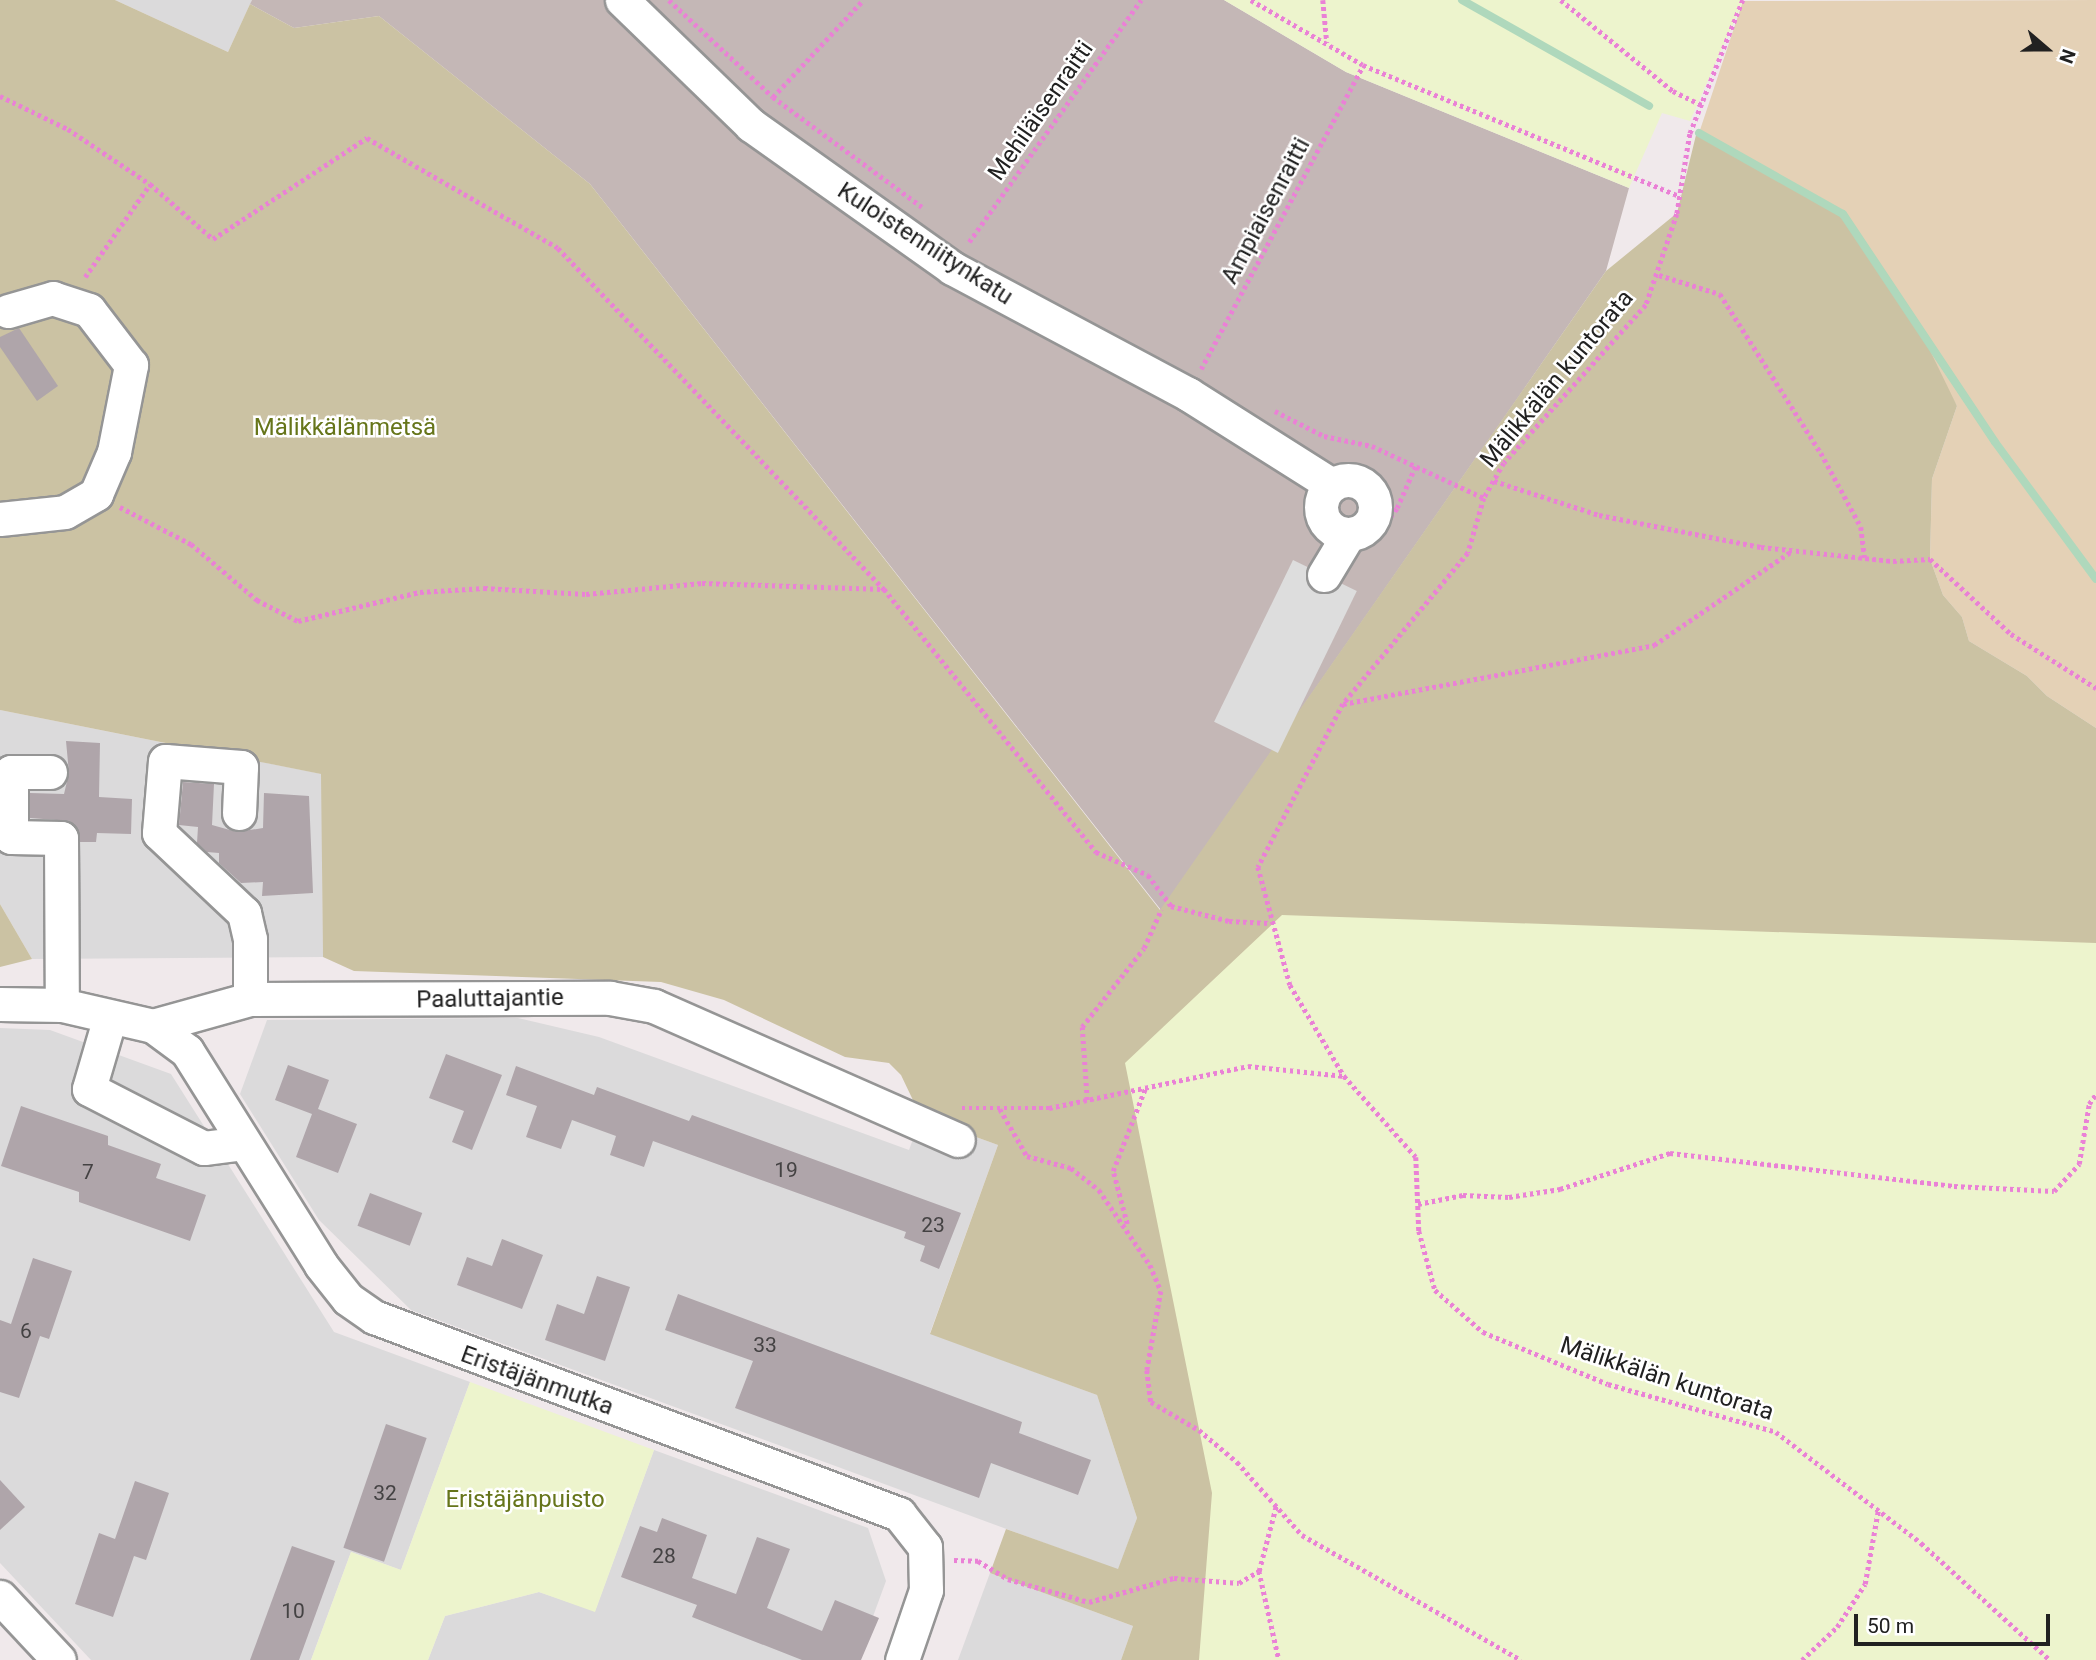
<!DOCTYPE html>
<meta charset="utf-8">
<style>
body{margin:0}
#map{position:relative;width:2096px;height:1660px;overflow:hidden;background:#f0e9eb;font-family:Roboto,sans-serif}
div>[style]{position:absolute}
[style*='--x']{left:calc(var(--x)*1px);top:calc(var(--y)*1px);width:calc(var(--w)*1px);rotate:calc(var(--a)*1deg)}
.residential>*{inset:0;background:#dbdadb}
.construction>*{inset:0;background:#c4b7b6}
.grass>*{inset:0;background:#e4d1b6}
.forest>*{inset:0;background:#cbc2a3}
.park>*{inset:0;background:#edf4cd}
.parking>*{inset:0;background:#ddd;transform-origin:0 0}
.stream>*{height:8px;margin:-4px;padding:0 4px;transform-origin:4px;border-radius:4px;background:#afd8bc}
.building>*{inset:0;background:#afa5aa;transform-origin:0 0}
.path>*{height:4.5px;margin-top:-2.25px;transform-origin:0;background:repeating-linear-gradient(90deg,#ea81d6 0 3.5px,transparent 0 7px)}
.roads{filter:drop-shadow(2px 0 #959595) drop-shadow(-2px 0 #959595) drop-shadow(0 2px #959595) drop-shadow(0 -2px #959595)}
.minor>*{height:33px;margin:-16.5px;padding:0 16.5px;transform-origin:16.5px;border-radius:16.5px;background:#fff}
.minor>.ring{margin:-16.5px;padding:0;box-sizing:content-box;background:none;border:33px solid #fff;border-radius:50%}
span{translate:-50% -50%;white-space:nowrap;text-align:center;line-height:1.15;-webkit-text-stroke:5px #fff;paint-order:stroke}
.number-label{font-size:21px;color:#444243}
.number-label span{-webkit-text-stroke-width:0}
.street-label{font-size:24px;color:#212121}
.park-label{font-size:24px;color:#66751a}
.north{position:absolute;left:2012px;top:14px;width:70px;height:70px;-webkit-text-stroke:5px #fff;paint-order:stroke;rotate:110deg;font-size:19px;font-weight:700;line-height:28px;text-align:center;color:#212121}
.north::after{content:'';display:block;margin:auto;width:24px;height:32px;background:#212121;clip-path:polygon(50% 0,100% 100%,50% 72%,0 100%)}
.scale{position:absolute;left:1854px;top:1614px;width:196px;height:32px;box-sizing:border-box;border:4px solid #212121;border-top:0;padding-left:9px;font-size:21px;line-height:24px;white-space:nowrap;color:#212121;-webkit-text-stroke:5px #fff;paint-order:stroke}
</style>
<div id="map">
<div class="residential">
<i style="clip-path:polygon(115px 0,252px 0,228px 52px)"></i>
<i style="clip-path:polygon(0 710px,322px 774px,323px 957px,32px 959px,0 904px)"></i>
<i style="clip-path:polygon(518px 1018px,599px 1037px,909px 1150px,921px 1117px,998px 1145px,930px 1333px,1097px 1395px,1137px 1518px,1118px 1570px,411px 1310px,319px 1220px,240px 1094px,267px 1020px)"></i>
<i style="clip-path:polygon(0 1028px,50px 1030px,171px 1074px,334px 1332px,470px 1382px,401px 1570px,351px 1552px,311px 1660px,91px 1660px,0 1563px)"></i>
<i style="clip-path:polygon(654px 1450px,868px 1528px,886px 1581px,857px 1660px,428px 1660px,445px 1616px,539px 1592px,595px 1611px)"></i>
<i style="clip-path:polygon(990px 1573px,1133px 1626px,1121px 1660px,958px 1660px)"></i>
</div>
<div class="construction">
<i style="clip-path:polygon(252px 0,1224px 0,1346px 72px,1629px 188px,1606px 271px,1161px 910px,590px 184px,379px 16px,294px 28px,250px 4px)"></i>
</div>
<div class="grass">
<i style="clip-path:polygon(2096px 0,2096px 728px,2047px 696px,2027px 676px,1969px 641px,1962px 617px,1943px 595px,1930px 559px,1932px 479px,1957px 406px,1843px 214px,1700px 130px,1743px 1px)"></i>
</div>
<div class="forest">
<i style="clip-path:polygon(0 0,115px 0,228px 52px,250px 4px,294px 28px,379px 16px,590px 184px,1160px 910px,1606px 271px,1677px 213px,1696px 135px,1843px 214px,1919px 328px,1957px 406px,1932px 479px,1930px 559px,1943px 595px,1962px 617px,1969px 641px,2027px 676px,2047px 696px,2096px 728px,2096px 1660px,1121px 1660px,1133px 1626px,990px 1573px,1006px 1529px,1118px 1569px,1137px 1518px,1097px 1395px,930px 1334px,998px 1145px,921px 1117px,901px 1075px,889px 1063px,845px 1057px,724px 1000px,661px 982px,354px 971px,323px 957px,321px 774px,0 710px)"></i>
<i style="clip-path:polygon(0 904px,32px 959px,0 967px)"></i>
</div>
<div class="park">
<i style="clip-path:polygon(1224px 0,1742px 0,1743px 1px,1690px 121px,1662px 113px,1629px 188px,1346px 72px)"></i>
<i style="clip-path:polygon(1282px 915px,2096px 943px,2096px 1660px,1199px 1660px,1212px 1493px,1125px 1063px)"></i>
<i style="clip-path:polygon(470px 1382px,654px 1450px,595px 1612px,539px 1592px,445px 1616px,428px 1660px,311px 1660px,351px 1552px,401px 1570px)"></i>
</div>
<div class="parking">
<i style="left:1293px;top:560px;width:71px;height:180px;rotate:26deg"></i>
</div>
<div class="stream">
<i style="--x:1462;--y:0;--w:215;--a:29.5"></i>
<i style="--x:1699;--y:133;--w:165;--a:29.4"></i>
<i style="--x:1843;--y:214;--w:274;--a:56.3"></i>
<i style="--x:1995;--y:442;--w:170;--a:53.6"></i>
</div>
<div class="building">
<i style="clip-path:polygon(19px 328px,58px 386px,37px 401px,0 347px,0 337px)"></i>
<i style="clip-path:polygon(66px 741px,100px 743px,99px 797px,132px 799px,131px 834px,97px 833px,96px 842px,80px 842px,70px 821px,30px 818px,30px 793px,64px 794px,69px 773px)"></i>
<i style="clip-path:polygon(183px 782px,214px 784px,212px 825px,237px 832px,263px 828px,264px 793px,309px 796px,313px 893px,262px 896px,263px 882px,241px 883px,219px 863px,219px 853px,207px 852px,197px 843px,198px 827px,179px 825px)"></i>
<i style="clip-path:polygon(446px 1054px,502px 1075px,472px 1150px,452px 1142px,464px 1111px,429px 1098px)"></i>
<i style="clip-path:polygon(288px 1065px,329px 1080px,318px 1109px,357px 1124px,338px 1173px,296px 1157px,312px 1114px,275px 1100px)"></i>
<i style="clip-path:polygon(516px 1066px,594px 1095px,597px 1087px,689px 1121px,692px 1115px,961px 1213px,939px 1269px,920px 1261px,925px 1246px,904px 1238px,906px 1232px,653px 1141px,644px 1167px,610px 1155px,616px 1136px,572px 1120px,561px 1149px,526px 1137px,537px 1106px,506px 1095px)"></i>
<i style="clip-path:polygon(21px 1106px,108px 1136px,108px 1145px,161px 1164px,156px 1178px,206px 1195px,190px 1241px,79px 1202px,79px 1192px,1px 1166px)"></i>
<i style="left:370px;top:1193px;width:56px;height:35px;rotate:21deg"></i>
<i style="clip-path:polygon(502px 1239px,543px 1255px,522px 1309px,457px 1285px,467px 1257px,492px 1266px)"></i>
<i style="clip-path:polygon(33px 1258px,72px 1271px,49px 1339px,40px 1336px,19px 1398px,0 1392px,0 1320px,11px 1324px)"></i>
<i style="clip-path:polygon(597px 1276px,630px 1287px,605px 1361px,545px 1340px,557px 1304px,584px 1314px)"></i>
<i style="clip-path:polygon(678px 1294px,1022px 1422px,1019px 1433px,1091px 1460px,1078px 1495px,991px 1463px,979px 1498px,735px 1408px,753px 1361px,665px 1330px)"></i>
<i style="left:386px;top:1424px;width:43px;height:131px;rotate:19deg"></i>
<i style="clip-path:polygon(0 1480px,25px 1507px,0 1530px)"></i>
<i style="clip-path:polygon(135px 1481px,169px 1493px,146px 1560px,134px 1556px,113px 1617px,75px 1604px,99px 1533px,115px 1539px)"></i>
<i style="clip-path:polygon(662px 1518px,707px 1535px,692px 1578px,736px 1594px,757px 1537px,790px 1549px,767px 1608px,822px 1631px,835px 1600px,879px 1618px,861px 1660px,802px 1660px,692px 1617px,697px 1605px,621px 1577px,640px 1526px,657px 1532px)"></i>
<i style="clip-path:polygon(292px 1546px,335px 1561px,299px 1660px,250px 1660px)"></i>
</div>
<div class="path">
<i style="--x:669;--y:0;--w:142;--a:43"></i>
<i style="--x:773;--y:97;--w:185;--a:36.4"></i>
<i style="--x:1251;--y:0;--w:129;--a:30.1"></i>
<i style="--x:1363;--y:65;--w:343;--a:22.5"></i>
<i style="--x:1323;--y:0;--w:43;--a:84.7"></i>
<i style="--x:1561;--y:0;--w:144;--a:39.1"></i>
<i style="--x:1673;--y:91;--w:32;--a:26"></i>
<i style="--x:1743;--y:0;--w:144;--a:111.6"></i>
<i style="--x:1690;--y:134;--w:81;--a:99.2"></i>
<i style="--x:1677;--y:214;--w:96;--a:108.8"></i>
<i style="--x:1646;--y:305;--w:212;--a:131.9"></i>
<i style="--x:1504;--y:463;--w:40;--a:119.7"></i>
<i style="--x:1484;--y:498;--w:57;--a:106.2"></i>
<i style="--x:1468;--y:553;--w:196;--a:129.6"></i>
<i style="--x:1343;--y:704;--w:184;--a:117.5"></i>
<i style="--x:1258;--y:867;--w:122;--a:74.8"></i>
<i style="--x:1290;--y:985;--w:106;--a:59.3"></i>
<i style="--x:1344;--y:1076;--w:108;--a:48.4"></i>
<i style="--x:1416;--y:1157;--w:74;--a:87.7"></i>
<i style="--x:1419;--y:1231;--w:61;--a:74.8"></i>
<i style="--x:1435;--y:1290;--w:64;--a:41.2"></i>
<i style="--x:1483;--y:1332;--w:135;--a:22.6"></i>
<i style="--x:1608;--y:1384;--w:175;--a:15.9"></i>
<i style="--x:1776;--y:1432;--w:183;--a:37.4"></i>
<i style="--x:1921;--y:1543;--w:174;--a:42.2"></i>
<i style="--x:0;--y:96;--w:76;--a:25.9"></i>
<i style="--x:68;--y:129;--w:99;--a:33.9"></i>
<i style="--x:150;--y:184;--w:84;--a:41.1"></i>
<i style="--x:213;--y:239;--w:184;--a:-33.3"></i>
<i style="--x:367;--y:138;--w:220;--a:29.9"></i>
<i style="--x:558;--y:248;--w:472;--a:46.3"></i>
<i style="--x:884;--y:589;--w:338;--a:51.1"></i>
<i style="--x:1096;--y:852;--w:57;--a:23.9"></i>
<i style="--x:1148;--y:875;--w:39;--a:53"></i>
<i style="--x:1171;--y:906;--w:60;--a:14.5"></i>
<i style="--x:1229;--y:921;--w:40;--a:2.9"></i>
<i style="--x:773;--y:97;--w:132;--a:-47.1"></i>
<i style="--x:969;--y:242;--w:297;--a:-54.6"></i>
<i style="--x:1659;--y:275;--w:64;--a:17.3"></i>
<i style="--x:1720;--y:294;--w:188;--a:57.6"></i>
<i style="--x:1821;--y:453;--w:84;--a:61.6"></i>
<i style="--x:1861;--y:527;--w:31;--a:83"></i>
<i style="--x:85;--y:277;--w:113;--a:-55"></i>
<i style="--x:1201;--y:369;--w:344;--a:-61.9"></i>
<i style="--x:1275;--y:411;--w:55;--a:27"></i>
<i style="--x:1324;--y:436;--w:49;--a:11.8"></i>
<i style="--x:1372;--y:446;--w:123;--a:24.9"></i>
<i style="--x:1494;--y:481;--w:110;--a:17.9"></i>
<i style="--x:1599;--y:515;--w:165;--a:11.2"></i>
<i style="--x:1761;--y:547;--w:133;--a:6.1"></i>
<i style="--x:1893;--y:561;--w:37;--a:-3"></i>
<i style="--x:1930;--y:559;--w:110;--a:42.8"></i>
<i style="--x:2011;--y:634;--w:101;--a:32.4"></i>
<i style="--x:1309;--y:504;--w:29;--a:76"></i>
<i style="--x:120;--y:507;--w:80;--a:27.5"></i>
<i style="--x:191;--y:544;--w:87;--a:40.3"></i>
<i style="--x:257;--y:600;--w:46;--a:27.1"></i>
<i style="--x:298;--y:621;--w:125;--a:-13.4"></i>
<i style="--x:420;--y:592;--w:64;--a:-3.6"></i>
<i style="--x:484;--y:588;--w:102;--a:3.4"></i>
<i style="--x:586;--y:594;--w:117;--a:-5.4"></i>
<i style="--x:702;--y:583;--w:181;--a:1.9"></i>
<i style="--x:1378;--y:534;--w:32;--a:-54"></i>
<i style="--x:1397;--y:508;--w:47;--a:-66.2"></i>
<i style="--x:1343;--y:704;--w:317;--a:-10.7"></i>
<i style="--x:1654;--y:645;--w:167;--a:-34.3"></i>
<i style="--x:1087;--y:1100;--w:73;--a:-93.9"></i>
<i style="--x:1082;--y:1027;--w:100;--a:-51.9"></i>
<i style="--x:1144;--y:948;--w:42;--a:-65.9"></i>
<i style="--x:962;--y:1108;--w:87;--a:0"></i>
<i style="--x:1049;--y:1108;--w:203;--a:-11.9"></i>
<i style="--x:1248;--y:1066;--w:97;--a:5.9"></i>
<i style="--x:1000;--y:1109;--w:54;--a:60.1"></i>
<i style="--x:1027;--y:1156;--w:46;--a:15.3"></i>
<i style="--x:1071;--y:1168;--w:36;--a:38"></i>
<i style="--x:1099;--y:1190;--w:91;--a:55.8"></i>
<i style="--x:1150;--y:1265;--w:28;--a:67"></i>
<i style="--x:1161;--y:1291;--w:80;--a:100"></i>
<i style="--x:1147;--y:1370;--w:32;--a:83"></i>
<i style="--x:1151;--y:1402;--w:56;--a:30.3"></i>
<i style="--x:1199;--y:1430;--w:50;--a:40.1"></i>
<i style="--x:1237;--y:1462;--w:98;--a:48.3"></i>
<i style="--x:1302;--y:1535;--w:252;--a:29.7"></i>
<i style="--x:1418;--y:1204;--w:46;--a:-11.3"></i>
<i style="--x:1463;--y:1195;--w:46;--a:2.5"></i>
<i style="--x:1509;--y:1197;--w:52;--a:-8.9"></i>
<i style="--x:1560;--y:1189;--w:116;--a:-18.1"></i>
<i style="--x:1670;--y:1153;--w:286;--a:6.6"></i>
<i style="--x:1954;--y:1186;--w:100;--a:2.9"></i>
<i style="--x:2054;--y:1191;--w:37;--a:-47"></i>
<i style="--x:2079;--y:1164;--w:61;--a:-80.5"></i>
<i style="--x:2089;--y:1104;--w:12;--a:-55"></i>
<i style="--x:1127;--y:1224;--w:55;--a:-104.8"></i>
<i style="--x:1113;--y:1171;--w:88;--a:-68.7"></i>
<i style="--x:954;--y:1560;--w:24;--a:2"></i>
<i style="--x:978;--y:1561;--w:35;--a:31"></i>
<i style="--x:1008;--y:1579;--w:84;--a:15.9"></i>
<i style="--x:1089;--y:1602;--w:88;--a:-15.8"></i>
<i style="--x:1174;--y:1578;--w:65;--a:4.4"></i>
<i style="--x:1239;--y:1583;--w:23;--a:-31"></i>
<i style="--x:1259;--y:1571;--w:67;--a:-75.3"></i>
<i style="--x:1259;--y:1571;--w:91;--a:77.3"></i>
<i style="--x:1802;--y:1660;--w:48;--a:-43.3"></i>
<i style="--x:1837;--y:1627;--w:51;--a:-56.9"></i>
<i style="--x:1865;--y:1584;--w:74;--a:-79.9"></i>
</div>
<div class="roads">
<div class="minor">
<i style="--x:622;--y:0;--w:180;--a:44.1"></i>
<i style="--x:751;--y:125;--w:247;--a:35.4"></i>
<i style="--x:952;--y:268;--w:268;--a:28.1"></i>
<i style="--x:1188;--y:394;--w:170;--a:32.3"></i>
<i class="ring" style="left:1321px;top:480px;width:21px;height:21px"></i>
<i style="--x:0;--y:519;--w:65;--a:-6.1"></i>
<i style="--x:65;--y:512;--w:36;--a:-30"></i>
<i style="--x:96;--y:494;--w:46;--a:-66.8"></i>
<i style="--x:114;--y:452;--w:89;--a:-78.9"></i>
<i style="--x:131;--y:365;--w:69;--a:-127.4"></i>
<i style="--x:89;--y:310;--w:38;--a:-162"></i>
<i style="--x:53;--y:298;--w:47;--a:163.9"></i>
<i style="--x:1324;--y:575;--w:47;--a:-59"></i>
<i style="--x:50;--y:772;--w:39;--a:180"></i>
<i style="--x:11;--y:772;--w:65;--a:90"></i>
<i style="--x:11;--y:837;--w:50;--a:1.1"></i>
<i style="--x:61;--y:838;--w:167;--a:89.7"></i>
<i style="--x:239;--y:813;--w:46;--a:-87.5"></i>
<i style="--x:241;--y:767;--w:76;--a:-175.5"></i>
<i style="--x:165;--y:761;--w:72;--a:94.8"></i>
<i style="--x:159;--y:833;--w:117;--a:43.3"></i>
<i style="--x:244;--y:913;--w:27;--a:77"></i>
<i style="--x:250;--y:939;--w:60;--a:90"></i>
<i style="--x:0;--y:1004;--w:62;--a:0.9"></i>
<i style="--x:62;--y:1005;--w:93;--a:13"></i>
<i style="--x:153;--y:1026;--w:101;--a:-15.6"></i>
<i style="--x:250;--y:999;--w:360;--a:-0.2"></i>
<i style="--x:610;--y:998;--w:45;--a:10.3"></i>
<i style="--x:654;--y:1006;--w:332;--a:23.8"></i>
<i style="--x:110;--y:1017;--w:75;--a:106.3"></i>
<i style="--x:89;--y:1089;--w:129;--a:27.2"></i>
<i style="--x:204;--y:1148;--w:39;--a:-7"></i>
<i style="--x:153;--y:1026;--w:42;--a:36.3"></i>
<i style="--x:187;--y:1051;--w:252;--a:57.9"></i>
<i style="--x:321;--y:1265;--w:43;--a:51.5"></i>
<i style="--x:348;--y:1299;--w:32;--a:35"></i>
<i style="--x:374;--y:1317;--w:561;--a:20.57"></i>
<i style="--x:899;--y:1514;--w:42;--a:51.8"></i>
<i style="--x:925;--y:1547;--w:43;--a:88.7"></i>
<i style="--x:926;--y:1590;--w:74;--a:108.9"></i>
<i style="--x:0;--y:1597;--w:86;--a:46.9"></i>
</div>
</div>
<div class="number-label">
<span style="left:786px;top:1170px">19</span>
<span style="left:88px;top:1172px">7</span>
<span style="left:933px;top:1225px">23</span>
<span style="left:26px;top:1331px">6</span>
<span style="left:765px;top:1345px">33</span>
<span style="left:385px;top:1493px">32</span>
<span style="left:664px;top:1556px">28</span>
<span style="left:293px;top:1611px">10</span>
</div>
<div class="street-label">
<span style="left:1041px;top:111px;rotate:-55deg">Mehiläisenraitti</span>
<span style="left:1266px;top:211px;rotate:-62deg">Ampiaisenraitti</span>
<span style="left:925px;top:244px;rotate:33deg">Kuloistenniitynkatu</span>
<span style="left:1557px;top:379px;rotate:-50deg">Mälikkälän kuntorata</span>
<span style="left:490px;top:999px;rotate:-1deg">Paaluttajantie</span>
<span style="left:1667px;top:1379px;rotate:18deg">Mälikkälän kuntorata</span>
<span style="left:537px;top:1381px;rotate:20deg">Eristäjänmutka</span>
</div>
<div class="park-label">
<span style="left:345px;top:428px">Mälikkälänmetsä</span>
<span style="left:525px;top:1500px">Eristäjänpuisto</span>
</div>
<div class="north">N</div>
<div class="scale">50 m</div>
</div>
